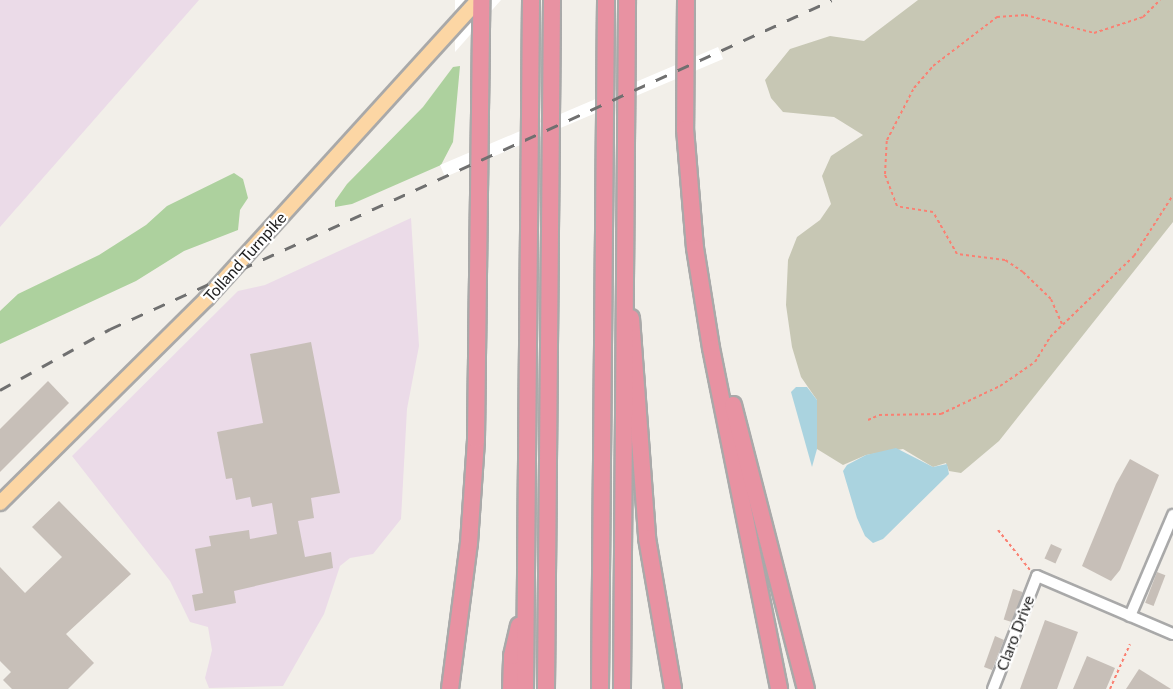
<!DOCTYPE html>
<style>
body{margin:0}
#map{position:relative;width:1173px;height:689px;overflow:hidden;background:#f2efe9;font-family:Lato,sans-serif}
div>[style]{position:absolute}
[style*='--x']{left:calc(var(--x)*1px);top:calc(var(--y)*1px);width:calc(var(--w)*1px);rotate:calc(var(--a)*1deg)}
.industrial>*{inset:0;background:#ebdbe8}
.construction>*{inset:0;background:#c7c7b4}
.forest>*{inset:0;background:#add19e}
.water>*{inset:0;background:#aad3df}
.pier>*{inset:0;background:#fff;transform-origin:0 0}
.building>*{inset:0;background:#c7bfb8;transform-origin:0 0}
.path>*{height:2px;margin-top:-1px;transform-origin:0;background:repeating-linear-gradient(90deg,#fa8072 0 3px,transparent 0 6px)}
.roads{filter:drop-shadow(2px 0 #a9a9a9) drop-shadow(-2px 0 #a9a9a9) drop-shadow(0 2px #a9a9a9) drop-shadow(0 -2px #a9a9a9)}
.minor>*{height:10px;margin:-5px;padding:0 5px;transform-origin:5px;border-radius:5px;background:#fff}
.major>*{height:14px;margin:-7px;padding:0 7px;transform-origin:7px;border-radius:7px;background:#fcd6a4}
.highway>*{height:16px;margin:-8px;padding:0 8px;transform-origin:8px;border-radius:8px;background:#e892a2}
.rail>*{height:3px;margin-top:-1.5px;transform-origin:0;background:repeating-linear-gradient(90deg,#707070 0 12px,transparent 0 24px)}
span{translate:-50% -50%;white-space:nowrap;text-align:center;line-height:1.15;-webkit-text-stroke:4.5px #fff;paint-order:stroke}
.street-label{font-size:16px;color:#222}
</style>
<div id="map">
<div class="industrial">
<i style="clip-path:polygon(0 0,199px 0,0 227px)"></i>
<i style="clip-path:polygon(411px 218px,419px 346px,407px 409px,401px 519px,373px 554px,350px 558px,340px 566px,324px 614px,283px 686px,209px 688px,205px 678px,212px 650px,208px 627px,190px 622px,170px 581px,72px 456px,238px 291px,265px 285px)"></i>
</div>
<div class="construction">
<i style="clip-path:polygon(918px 0,1173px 0,1173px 222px,999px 441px,961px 473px,949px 471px,946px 463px,933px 467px,903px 449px,866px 455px,843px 465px,817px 449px,817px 400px,801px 377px,792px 347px,786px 305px,788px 260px,797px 237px,820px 220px,831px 204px,822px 176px,831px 156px,863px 135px,834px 117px,783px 112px,771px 98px,765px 80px,790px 49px,830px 36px,864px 41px)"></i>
</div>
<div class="forest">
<i style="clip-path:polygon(460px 66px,453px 142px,441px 165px,352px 204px,335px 207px,335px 201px,347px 184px,423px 107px,453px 67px)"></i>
<i style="clip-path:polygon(234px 173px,243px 179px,248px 198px,240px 210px,238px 230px,184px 251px,136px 281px,0 344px,0 311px,18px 294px,99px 255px,146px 225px,167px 206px)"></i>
</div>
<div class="water">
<i style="clip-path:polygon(796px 387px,807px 387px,817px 400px,817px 449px,812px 467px,791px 392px)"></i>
<i style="clip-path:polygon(896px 448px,933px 467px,947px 464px,949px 474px,883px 539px,873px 543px,865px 536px,857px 518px,843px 471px,847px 465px,866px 455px)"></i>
</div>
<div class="pier">
<i style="clip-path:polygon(455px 0,501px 0,455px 52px)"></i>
<i style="left:718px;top:47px;width:13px;height:302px;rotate:67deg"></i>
</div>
<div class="building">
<i style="clip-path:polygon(311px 342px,340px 493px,311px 498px,314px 518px,298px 521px,305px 557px,331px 552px,333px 568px,234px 591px,236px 603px,195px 611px,192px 595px,203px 593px,195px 549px,211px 546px,209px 536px,249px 530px,250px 539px,277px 534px,272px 503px,252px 507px,250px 497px,236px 500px,232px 478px,226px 479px,217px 432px,263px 423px,250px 354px)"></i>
<i style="clip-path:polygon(48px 381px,69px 403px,0 472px,0 429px)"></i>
<i style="clip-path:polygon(1130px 459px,1159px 475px,1120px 570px,1111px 581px,1082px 566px,1116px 484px)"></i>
<i style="clip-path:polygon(59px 501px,131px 574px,66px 634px,94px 663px,68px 689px,12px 689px,3px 680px,11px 672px,0 661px,0 567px,25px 593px,62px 557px,32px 527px)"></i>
<i style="left:1051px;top:544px;width:12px;height:16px;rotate:24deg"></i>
<i style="left:1157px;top:572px;width:9px;height:33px;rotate:21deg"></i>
<i style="left:1013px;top:589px;width:10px;height:32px;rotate:17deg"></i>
<i style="clip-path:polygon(1045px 620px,1078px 632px,1057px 689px,1020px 689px)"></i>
<i style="clip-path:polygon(995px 636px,1004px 640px,992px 670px,984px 667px)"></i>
<i style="clip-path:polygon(1087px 656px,1115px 668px,1106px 689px,1073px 689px)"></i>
<i style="clip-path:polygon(1139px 669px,1171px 689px,1126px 689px)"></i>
</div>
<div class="path">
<i style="--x:1062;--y:324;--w:27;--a:-114"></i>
<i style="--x:1051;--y:299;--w:39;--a:-136"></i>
<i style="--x:1023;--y:272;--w:22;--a:-146"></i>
<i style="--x:1005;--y:260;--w:48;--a:-172.9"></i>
<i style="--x:957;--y:254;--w:48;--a:-119.7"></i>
<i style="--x:933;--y:212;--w:36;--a:-171"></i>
<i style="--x:897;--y:206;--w:34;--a:-111"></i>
<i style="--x:885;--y:174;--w:34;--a:-87"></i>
<i style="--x:887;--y:140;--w:59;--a:-62.6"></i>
<i style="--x:914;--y:88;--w:29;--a:-49"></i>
<i style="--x:933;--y:66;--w:81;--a:-37.4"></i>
<i style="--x:997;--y:17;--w:28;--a:-4"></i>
<i style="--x:1025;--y:15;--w:71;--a:14.6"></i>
<i style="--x:1094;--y:33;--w:52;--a:-18.1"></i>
<i style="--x:1143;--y:17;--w:24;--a:-45"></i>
<i style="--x:868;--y:420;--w:12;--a:-24"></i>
<i style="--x:879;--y:415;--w:62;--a:-0.9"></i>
<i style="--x:941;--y:414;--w:65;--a:-25.4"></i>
<i style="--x:1000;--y:386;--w:42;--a:-34.4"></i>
<i style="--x:1035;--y:362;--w:29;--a:-59"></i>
<i style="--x:1050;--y:337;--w:117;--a:-44"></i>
<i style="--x:1134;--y:256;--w:72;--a:-57.4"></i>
<i style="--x:998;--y:530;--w:51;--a:51.3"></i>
<i style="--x:1110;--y:689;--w:49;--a:-66"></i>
</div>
<div class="roads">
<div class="minor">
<i style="--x:1130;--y:616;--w:110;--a:-66.9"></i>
<i style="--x:993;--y:689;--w:121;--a:-68.7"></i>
<i style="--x:1037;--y:576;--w:148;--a:23.1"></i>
</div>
<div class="major">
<i style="--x:0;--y:503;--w:291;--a:-44.7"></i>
<i style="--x:207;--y:298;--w:403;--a:-47.7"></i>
</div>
<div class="highway">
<i style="--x:686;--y:0;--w:129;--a:90.4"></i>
<i style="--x:685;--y:129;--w:119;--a:85.2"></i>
<i style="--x:695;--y:248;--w:101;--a:80.9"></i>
<i style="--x:711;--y:348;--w:348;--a:78.7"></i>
<i style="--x:631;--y:318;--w:221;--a:85.8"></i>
<i style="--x:647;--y:538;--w:153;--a:80.2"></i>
<i style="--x:733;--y:405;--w:293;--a:75.6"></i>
<i style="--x:450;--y:689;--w:147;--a:-82.6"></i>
<i style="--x:469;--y:543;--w:104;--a:-86.1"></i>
<i style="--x:476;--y:439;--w:439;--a:-89.3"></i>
<i style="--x:511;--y:689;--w:33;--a:-88"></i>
<i style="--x:512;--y:656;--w:31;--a:-77"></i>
<i style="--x:525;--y:689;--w:689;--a:-89.5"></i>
<i style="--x:546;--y:689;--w:689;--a:-89.5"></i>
<i style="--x:600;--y:689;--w:689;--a:-89.5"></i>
<i style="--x:622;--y:689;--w:689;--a:-89.58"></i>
</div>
</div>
<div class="rail">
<i style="--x:0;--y:390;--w:126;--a:-29"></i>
<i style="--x:110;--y:329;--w:793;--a:-24.5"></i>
</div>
<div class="street-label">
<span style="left:245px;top:257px;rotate:-48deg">Tolland Turnpike</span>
<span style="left:1015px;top:633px;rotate:-69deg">Claro Drive</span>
</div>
</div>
